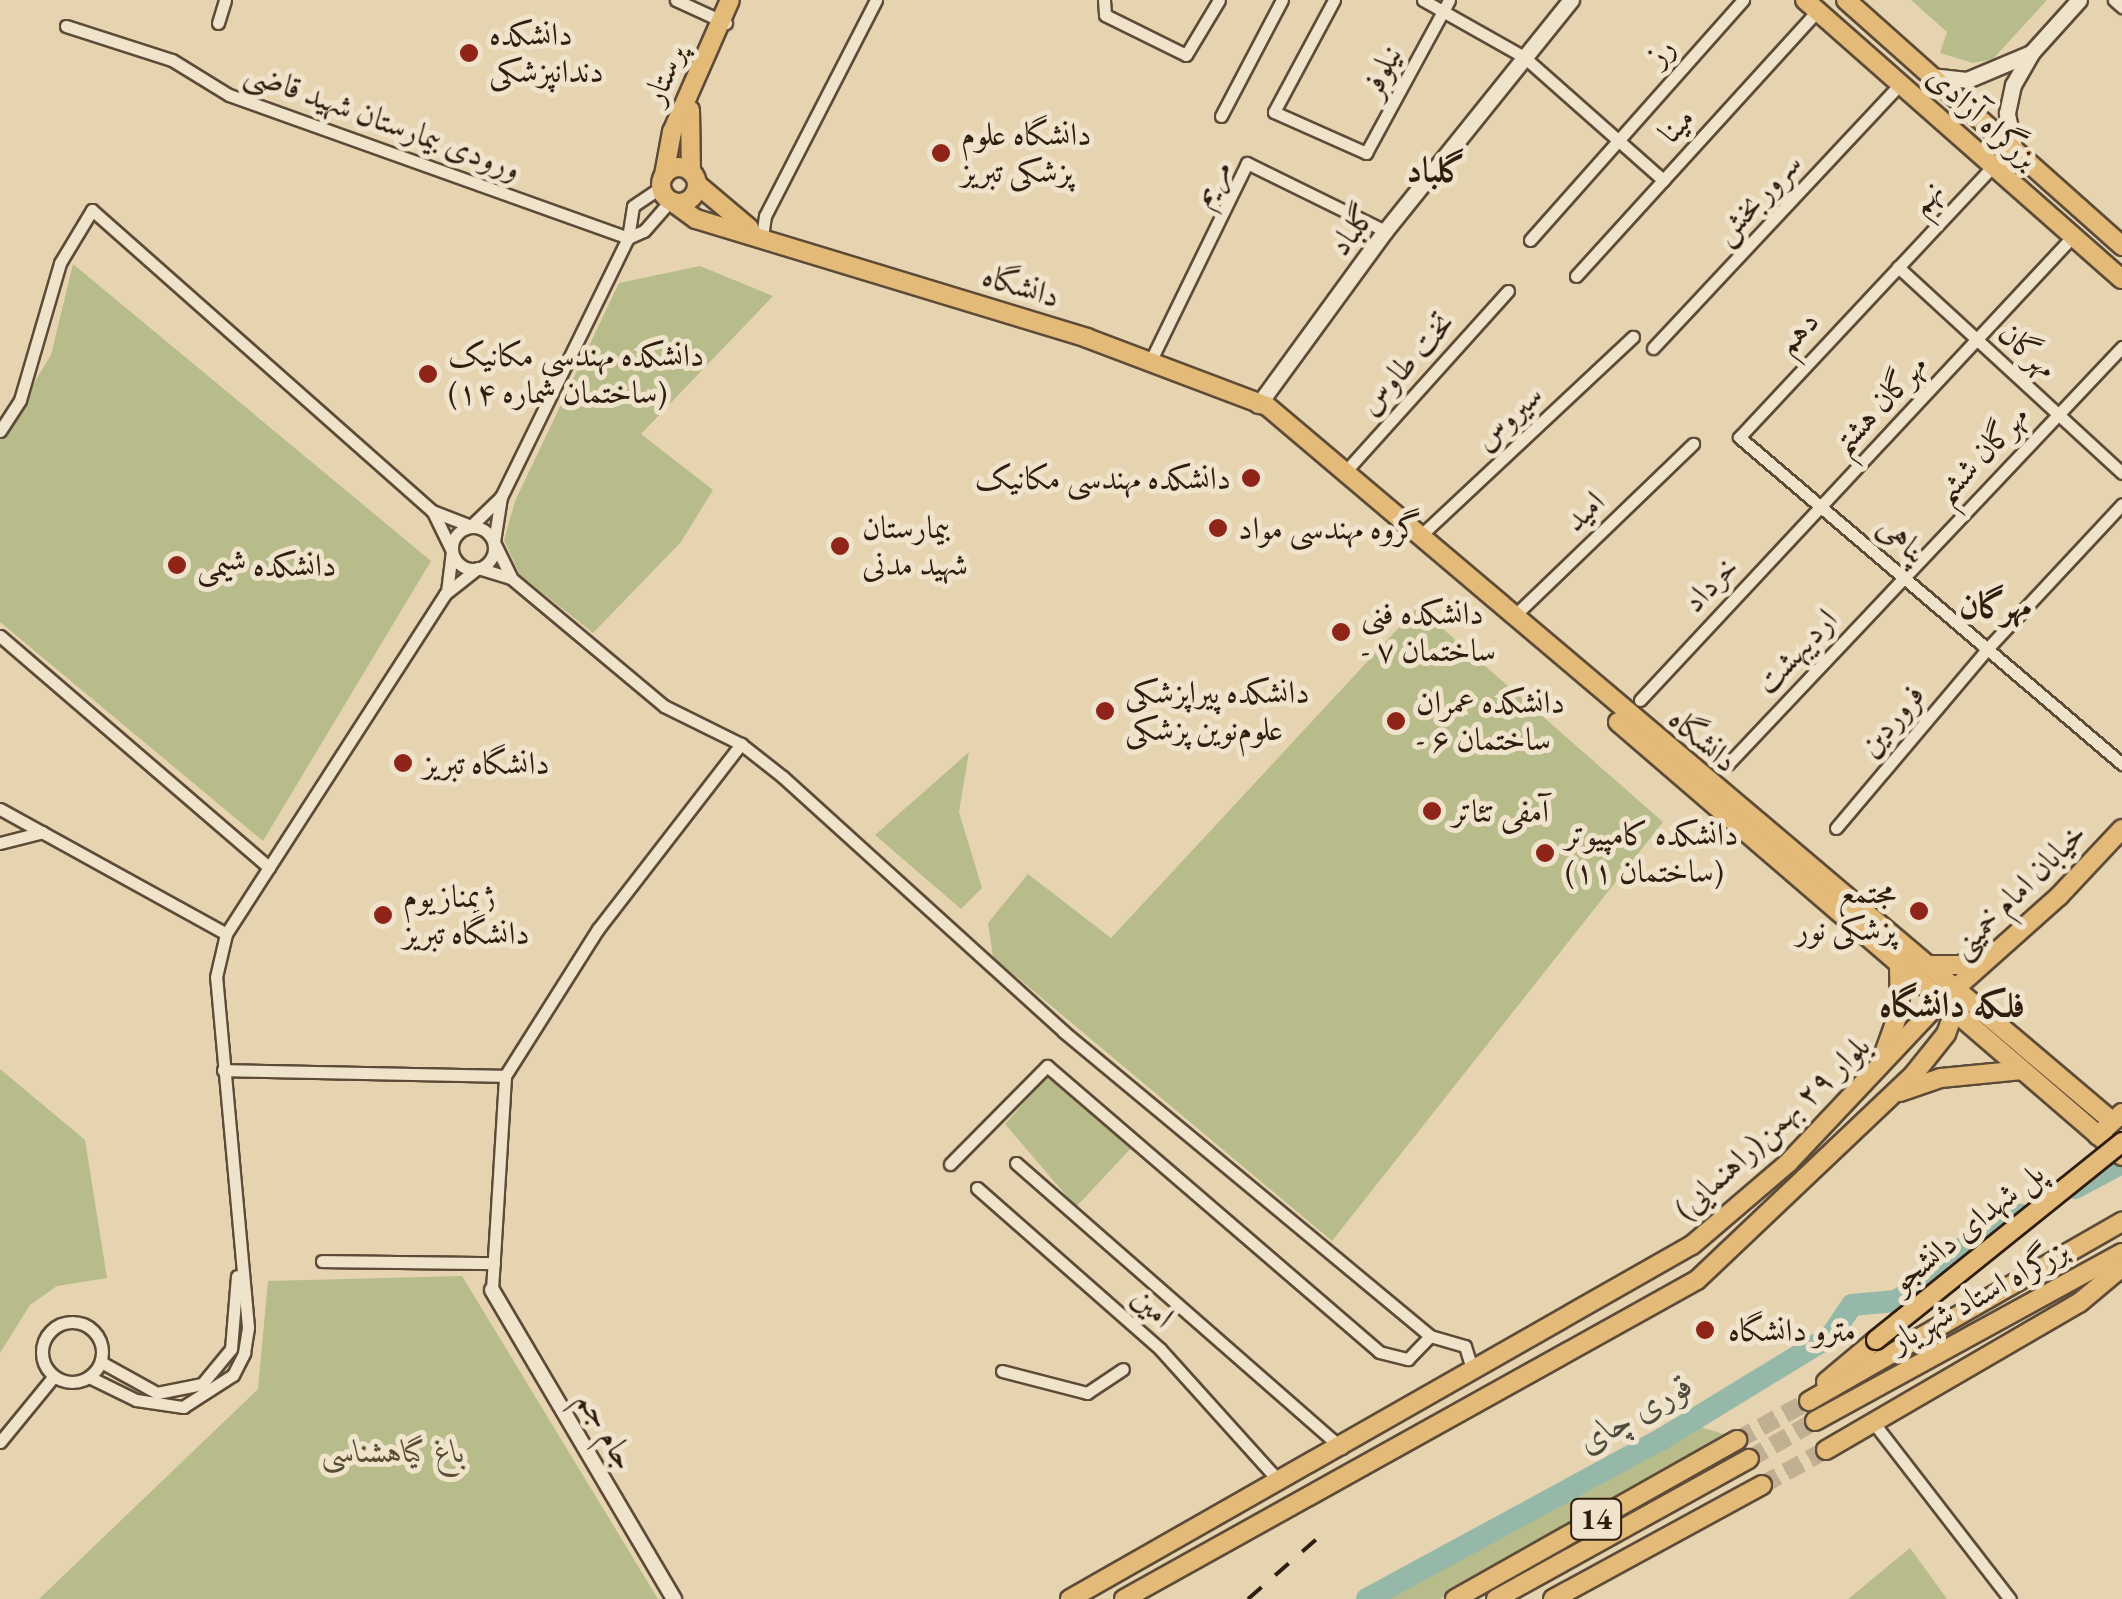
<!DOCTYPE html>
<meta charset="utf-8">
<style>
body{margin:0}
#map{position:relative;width:2122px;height:1599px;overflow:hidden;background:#e6d4b1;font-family:"EB Garamond",Amiri,serif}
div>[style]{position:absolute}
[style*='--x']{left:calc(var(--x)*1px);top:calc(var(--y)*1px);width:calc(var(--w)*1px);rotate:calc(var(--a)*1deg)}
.green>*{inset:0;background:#b7bc8a}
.river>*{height:22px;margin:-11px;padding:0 11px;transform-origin:11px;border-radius:11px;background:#96b8a9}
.trunk-tunnel>*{height:18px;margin-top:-9px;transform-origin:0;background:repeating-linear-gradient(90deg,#c1af91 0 18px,transparent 0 27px)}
.roads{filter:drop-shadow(2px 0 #5d4b38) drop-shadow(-2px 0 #5d4b38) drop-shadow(0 2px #5d4b38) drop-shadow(0 -2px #5d4b38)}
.minor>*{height:11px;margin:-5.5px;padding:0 5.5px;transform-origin:5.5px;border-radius:5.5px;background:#efe3cc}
.minor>.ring{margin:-5.5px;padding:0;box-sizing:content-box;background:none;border:11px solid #efe3cc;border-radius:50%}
.tertiary>*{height:14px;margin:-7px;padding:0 7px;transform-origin:7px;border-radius:7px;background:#efe3cc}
.secondary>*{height:15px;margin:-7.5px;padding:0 7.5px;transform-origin:7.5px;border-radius:7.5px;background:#efe3cc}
.primary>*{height:18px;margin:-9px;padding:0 9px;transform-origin:9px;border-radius:9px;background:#e3ba78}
.primary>.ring{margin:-9px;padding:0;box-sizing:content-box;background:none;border:18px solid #e3ba78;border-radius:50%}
.trunk>*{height:18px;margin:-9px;padding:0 9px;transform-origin:9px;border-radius:9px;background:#e3ba78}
.rail>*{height:4px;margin-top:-2px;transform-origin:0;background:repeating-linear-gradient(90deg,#2f1d10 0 18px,transparent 0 36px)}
.bridges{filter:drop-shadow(2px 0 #2f1d10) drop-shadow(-2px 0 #2f1d10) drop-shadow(0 2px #2f1d10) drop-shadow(0 -2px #2f1d10)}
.trunk-bridge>*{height:18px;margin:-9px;padding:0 9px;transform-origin:9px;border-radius:9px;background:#e3ba78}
.dots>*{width:28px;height:28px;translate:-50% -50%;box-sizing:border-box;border:5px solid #efe3cc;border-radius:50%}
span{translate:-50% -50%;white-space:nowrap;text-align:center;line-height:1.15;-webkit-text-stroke:10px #efe3cc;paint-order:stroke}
.shield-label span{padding:2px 8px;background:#efe3cc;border:2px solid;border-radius:8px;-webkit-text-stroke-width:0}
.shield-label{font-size:30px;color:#2f1d10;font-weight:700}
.poi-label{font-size:32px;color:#2f1d10}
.left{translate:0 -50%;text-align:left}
.right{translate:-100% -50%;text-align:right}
.street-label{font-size:32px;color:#2f1d10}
.park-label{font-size:32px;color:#584d35;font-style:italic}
.neighbourhood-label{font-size:35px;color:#2f1d10;font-weight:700}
.water-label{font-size:35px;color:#4e4c3e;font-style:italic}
</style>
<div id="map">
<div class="green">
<i style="clip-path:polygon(1911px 0,2047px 0,1993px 59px,1973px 63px,1940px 53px,1947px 32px)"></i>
<i style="clip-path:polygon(73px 264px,431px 561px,263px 841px,0 622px,0 439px,51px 355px)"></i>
<i style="clip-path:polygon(700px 266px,773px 296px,641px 434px,713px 490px,681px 542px,593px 633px,520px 575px,504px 540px,515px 501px,619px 283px)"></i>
<i style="clip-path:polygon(1418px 607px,1663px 822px,1332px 1241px,993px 957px,988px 923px,1028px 874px,1111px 938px)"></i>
<i style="clip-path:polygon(969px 752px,959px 812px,982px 888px,961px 909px,875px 835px)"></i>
<i style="clip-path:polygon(0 1069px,85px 1140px,107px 1278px,57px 1286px,30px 1305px,0 1353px)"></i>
<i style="clip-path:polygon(1047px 1077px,1134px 1145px,1076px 1207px,1005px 1124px)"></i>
<i style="clip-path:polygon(462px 1276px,658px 1599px,39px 1599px,258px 1389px,268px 1281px)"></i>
<i style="clip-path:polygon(1697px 1426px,1724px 1434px,1440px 1599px,1378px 1599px)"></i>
<i style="clip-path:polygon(1910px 1548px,1947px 1599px,1848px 1599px)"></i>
</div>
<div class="river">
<i style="--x:2075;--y:1188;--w:53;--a:-28"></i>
<i style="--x:1367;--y:1599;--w:336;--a:-28.5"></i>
<i style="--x:1662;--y:1439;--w:198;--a:-31.4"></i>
<i style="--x:1831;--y:1336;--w:37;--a:-56"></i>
<i style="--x:1852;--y:1305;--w:44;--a:-5.2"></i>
<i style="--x:1896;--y:1301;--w:48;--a:-33"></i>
<i style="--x:1936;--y:1275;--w:13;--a:-77"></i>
<i style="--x:1939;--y:1262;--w:95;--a:-29.8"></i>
</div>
<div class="trunk-tunnel">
<i style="--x:1737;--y:1440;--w:82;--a:-28.4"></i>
<i style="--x:1749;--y:1459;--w:76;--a:-29.9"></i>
<i style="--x:1762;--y:1485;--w:73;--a:-28.7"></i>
</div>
<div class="roads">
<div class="minor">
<i style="--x:676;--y:0;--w:55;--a:24.7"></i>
<i style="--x:1104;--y:0;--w:15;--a:86"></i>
<i style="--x:1105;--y:15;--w:90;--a:26.3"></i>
<i style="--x:1186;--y:55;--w:64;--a:-59"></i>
<i style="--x:1334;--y:0;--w:127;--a:118.2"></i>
<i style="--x:1274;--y:112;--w:101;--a:24"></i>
<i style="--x:1366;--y:153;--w:174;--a:-61.5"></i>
<i style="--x:1423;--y:0;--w:116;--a:29.4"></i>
<i style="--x:1524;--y:57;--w:186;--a:41.5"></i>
<i style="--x:2114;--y:0;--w:11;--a:41"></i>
<i style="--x:218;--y:23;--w:24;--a:-73"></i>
<i style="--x:66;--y:26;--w:111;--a:17.8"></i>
<i style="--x:172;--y:60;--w:67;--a:31.6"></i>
<i style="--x:229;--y:95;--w:424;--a:19.7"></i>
<i style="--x:1221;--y:116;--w:131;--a:-62.3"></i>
<i style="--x:1993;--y:166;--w:371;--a:133.1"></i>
<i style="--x:1739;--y:437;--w:504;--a:40.49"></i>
<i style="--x:762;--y:237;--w:21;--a:-82"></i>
<i style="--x:765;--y:216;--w:243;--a:-62.8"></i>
<i style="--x:628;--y:238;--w:17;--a:-24"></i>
<i style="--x:644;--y:231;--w:40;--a:-49"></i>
<i style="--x:1530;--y:240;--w:321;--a:-48.4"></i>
<i style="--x:1898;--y:267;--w:304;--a:42.6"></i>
<i style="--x:1576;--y:276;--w:358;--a:-47.7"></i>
<i style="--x:1653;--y:348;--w:362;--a:-46.9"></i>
<i style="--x:1151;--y:360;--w:219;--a:-64"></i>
<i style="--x:1247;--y:163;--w:154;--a:26.2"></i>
<i style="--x:0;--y:431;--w:37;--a:-57"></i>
<i style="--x:20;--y:400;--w:143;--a:-73.7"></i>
<i style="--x:60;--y:263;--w:62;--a:-58.9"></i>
<i style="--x:92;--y:210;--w:454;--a:41.5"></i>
<i style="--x:432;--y:511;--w:42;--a:21"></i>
<i style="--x:471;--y:526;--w:42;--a:-44"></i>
<i style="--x:1344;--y:473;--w:245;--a:-48"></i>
<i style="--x:434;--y:514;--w:41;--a:64.1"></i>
<i style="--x:452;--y:551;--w:39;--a:97"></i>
<i class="ring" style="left:452px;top:527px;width:31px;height:31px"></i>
<i style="--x:1419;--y:537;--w:293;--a:-43.1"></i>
<i style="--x:511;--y:577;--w:39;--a:-116"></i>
<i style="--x:494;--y:542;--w:46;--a:-81.2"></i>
<i style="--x:501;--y:497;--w:288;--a:-63.9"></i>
<i style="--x:628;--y:238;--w:32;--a:-81"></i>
<i style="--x:633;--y:206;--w:34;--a:-34"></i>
<i style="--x:1513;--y:617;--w:250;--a:-43.9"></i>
<i style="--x:0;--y:636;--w:355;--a:40.7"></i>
<i style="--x:1640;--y:700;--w:633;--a:-46.98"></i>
<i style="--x:1728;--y:764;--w:574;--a:-46.62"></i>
<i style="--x:0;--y:809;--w:258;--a:28.9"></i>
<i style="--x:1836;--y:828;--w:234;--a:-49.8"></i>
<i style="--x:1987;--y:649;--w:198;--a:-47"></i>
<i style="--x:0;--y:843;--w:44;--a:-14.3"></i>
<i style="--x:223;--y:1070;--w:282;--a:1.2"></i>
<i style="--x:505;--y:1076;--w:174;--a:-57.7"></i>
<i style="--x:598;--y:929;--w:234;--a:-52.3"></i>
<i style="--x:1016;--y:1163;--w:433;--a:41.2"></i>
<i style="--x:950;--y:1164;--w:138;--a:-45.3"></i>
<i style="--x:1047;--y:1066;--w:438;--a:40.7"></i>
<i style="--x:1379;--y:1352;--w:30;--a:14"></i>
<i style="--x:1408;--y:1359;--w:32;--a:-46"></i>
<i style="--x:977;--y:1188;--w:244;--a:41.3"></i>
<i style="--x:1160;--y:1349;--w:178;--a:48"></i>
<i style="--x:322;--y:1261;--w:172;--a:0.7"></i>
<i style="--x:492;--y:1290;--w:214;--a:-86.5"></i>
<i class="ring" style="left:42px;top:1322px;width:49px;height:49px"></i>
<i style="--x:101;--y:1362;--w:64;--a:29"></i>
<i style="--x:157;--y:1393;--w:46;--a:-11.3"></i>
<i style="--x:202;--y:1384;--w:45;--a:-50.4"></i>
<i style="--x:231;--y:1349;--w:73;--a:-85.3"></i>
<i style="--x:1002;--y:1371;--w:88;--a:14.5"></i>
<i style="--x:1087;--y:1393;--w:43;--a:-33.7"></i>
<i style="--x:89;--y:1377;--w:52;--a:26.1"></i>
<i style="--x:136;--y:1400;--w:48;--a:8.5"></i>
<i style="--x:183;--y:1407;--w:59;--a:-32.6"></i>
<i style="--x:233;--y:1375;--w:25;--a:-63"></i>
<i style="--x:244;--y:1353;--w:26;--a:-81"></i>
<i style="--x:248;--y:1327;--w:351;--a:-95.2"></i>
<i style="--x:216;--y:977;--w:44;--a:-76.9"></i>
<i style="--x:226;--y:934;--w:404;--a:-57.2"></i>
<i style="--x:445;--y:594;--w:42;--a:-38.2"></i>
<i style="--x:478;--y:568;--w:34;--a:17"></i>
<i style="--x:511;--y:578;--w:199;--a:39.9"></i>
<i style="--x:664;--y:706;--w:86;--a:26.3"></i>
<i style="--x:741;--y:744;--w:53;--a:38.2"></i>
<i style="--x:783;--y:777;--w:379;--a:42.2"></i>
<i style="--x:1064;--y:1032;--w:476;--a:39.7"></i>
<i style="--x:1430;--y:1336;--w:36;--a:16"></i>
<i style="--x:1465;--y:1346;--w:27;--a:73"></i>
<i style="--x:1873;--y:1422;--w:224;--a:52.3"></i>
<i style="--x:0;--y:1442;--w:85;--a:-50.7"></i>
</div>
<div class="tertiary">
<i style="--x:492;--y:1290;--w:359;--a:59.5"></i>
</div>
<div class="secondary">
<i style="--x:1930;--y:76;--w:37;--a:6"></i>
<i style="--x:1967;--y:80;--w:67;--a:-22.8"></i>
<i style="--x:2014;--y:147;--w:35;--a:-102"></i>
<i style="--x:2007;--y:113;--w:29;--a:-78"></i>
<i style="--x:2013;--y:85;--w:38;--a:-60"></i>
<i style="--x:2032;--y:52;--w:70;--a:-47.9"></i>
<i style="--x:1258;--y:405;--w:215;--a:-53.9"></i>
<i style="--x:1385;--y:231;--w:297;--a:-51.2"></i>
</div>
<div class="primary">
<i style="--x:690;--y:110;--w:62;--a:89.1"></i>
<i class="ring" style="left:661px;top:167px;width:18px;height:18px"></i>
<i style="--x:664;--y:175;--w:44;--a:-79.5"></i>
<i style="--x:672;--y:132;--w:144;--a:-66.3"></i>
<i style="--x:698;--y:185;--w:67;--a:40.1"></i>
<i style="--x:671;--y:201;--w:31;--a:36"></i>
<i style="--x:696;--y:219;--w:409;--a:16.9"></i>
<i style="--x:1087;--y:338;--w:192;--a:20.7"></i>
<i style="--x:1267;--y:406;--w:1107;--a:40.24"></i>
<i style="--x:1618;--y:722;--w:633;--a:40.71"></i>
<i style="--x:1925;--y:965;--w:35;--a:0"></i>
<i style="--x:1960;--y:965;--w:38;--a:-22"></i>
<i style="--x:1882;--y:1059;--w:53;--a:-70.2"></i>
<i style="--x:1900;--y:1009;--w:41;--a:-91.4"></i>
<i style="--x:1900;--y:1092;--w:43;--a:-18.9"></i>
<i style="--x:1941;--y:1078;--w:81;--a:-5.6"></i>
<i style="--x:1070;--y:1599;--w:716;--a:-29.65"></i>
<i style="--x:1692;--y:1245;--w:126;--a:-40.5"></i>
<i style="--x:1788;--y:1163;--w:220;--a:-46.7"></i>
<i style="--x:1939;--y:1003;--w:161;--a:-41.7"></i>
<i style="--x:2059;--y:896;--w:92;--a:-46.8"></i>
<i style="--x:1124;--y:1599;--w:656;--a:-29.11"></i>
<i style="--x:1697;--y:1280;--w:299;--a:-43.5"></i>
<i style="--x:1914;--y:1074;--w:51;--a:-51.3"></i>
<i style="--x:1946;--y:1034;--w:27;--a:-70"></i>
</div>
<div class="trunk">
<i style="--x:1805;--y:0;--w:422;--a:41.4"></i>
<i style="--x:1846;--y:0;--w:370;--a:41.7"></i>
<i style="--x:2122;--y:1113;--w:33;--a:137"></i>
<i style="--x:2098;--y:1135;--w:32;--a:41"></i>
<i style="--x:1826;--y:1382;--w:65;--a:-40"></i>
<i style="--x:1809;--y:1401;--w:361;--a:-29.8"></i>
<i style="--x:1815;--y:1421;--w:350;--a:-28.7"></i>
<i style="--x:1826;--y:1450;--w:293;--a:-30.2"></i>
<i style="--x:2079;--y:1303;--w:56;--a:-39.9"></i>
<i style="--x:1455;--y:1599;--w:324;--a:-29.4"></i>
<i style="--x:1496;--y:1599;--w:289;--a:-29"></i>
<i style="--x:1553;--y:1599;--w:238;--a:-28.6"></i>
</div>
</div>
<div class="rail">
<i style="--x:1248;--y:1599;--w:93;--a:-41.1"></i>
</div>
<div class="bridges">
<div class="trunk-bridge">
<i style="--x:1876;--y:1340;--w:316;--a:-38.8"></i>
</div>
</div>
<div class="dots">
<i style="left:469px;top:53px;background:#8f2418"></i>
<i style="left:941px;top:153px;background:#8f2418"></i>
<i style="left:428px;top:374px;background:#8f2418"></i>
<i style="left:1251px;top:478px;background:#8f2418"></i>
<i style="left:1218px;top:528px;background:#8f2418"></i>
<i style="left:840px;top:546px;background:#8f2418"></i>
<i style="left:177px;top:565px;background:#8f2418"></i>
<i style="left:1341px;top:632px;background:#8f2418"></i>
<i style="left:1105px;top:711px;background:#8f2418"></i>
<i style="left:1396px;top:721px;background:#8f2418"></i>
<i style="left:403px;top:763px;background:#8f2418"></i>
<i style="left:1432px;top:811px;background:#8f2418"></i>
<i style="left:1545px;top:853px;background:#8f2418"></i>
<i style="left:1919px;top:911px;background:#8f2418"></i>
<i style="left:383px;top:915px;background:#8f2418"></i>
<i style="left:1705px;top:1330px;background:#8f2418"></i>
</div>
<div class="shield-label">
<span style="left:1596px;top:1519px">14</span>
</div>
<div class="poi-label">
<span class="left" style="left:489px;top:53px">دانشکده<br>دندانپزشکی</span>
<span class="left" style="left:961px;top:153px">دانشگاه علوم<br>پزشکی تبریز</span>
<span class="left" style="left:448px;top:374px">دانشکده مهندسی مکانیک<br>(ساختمان شماره ۱۴)</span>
<span class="right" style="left:1231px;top:478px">دانشکده مهندسی مکانیک</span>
<span class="left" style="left:862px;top:546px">بیمارستان<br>شهید مدنی</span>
<span class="left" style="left:1238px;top:528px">گروه مهندسی مواد</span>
<span class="left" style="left:197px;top:565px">دانشکده شیمی</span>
<span class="left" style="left:1361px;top:632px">دانشکده فنی<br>- ساختمان ۷</span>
<span class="left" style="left:1125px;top:711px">دانشکده پیراپزشکی<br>علوم‌نوین پزشکی</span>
<span class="left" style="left:1416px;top:721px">دانشکده عمران<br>- ساختمان ۶</span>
<span class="left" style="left:423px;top:763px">دانشگاه تبریز</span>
<span class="left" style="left:1452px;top:811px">آمفی تئاتر</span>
<span class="left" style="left:1565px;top:853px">دانشکده کامپیوتر<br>(ساختمان ۱۱)</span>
<span class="right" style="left:1896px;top:911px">مجتمع<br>پزشکی نور</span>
<span class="left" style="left:403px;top:915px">ژیمنازیوم<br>دانشگاه تبریز</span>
<span class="left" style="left:1728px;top:1330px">مترو دانشگاه</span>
</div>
<div class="street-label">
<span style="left:1660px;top:51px;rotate:-48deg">رز</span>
<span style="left:1381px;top:71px;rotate:-63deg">نیلوفر</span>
<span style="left:664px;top:74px;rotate:-66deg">پرستار</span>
<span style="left:1983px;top:117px;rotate:42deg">بزرگراه آزادی</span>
<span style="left:383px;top:120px;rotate:20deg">ورودی بیمارستان شهید قاضی</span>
<span style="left:1676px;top:125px;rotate:-48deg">مینا</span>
<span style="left:1211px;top:182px;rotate:-57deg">مریم</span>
<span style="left:1926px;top:197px;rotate:-47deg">نهم</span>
<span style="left:1757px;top:198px;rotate:-47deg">سروربخش</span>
<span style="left:1352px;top:230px;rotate:-53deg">گلباد</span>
<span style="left:1021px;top:286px;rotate:17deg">دانشگاه</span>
<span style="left:1797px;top:332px;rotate:-46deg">دهم</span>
<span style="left:2028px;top:350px;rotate:42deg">مهرگان</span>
<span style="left:1406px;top:363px;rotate:-48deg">تخت طاوس</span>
<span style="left:1879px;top:404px;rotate:-47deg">مهرگان هشتم</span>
<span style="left:1508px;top:417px;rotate:-43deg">سیروس</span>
<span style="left:1981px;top:454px;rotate:-47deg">مهرگان ششم</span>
<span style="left:1584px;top:511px;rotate:-44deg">امید</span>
<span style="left:1903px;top:540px;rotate:41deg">پناهی</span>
<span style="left:1710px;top:584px;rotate:-47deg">خرداد</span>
<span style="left:1796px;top:651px;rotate:-47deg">اردیبهشت</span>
<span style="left:1891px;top:720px;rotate:-50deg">فروردین</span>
<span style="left:1703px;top:740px;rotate:41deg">دانشگاه</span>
<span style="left:2018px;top:890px;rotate:-45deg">خیابان امام خمینی</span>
<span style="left:1772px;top:1127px;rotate:-43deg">بلوار ٢٩ بهمن(راهنمایی)</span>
<span style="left:1967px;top:1227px;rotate:-39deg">پل شهدای دانشجو</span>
<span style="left:1979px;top:1295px;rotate:-29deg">بزرگراه استاد شهریار</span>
<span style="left:1153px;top:1307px;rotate:42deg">امین</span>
<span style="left:607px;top:1430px;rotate:60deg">جام جم</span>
</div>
<div class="park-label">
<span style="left:393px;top:1451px">باغ گیاهشناسی</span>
</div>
<div class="neighbourhood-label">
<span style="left:1436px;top:169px">گلباد</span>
<span style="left:1995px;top:605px">مهرگان</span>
<span style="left:1952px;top:1004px">فلکه دانشگاه</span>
</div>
<div class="water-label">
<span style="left:1635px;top:1412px;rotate:-30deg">قوری چای</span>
</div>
</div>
